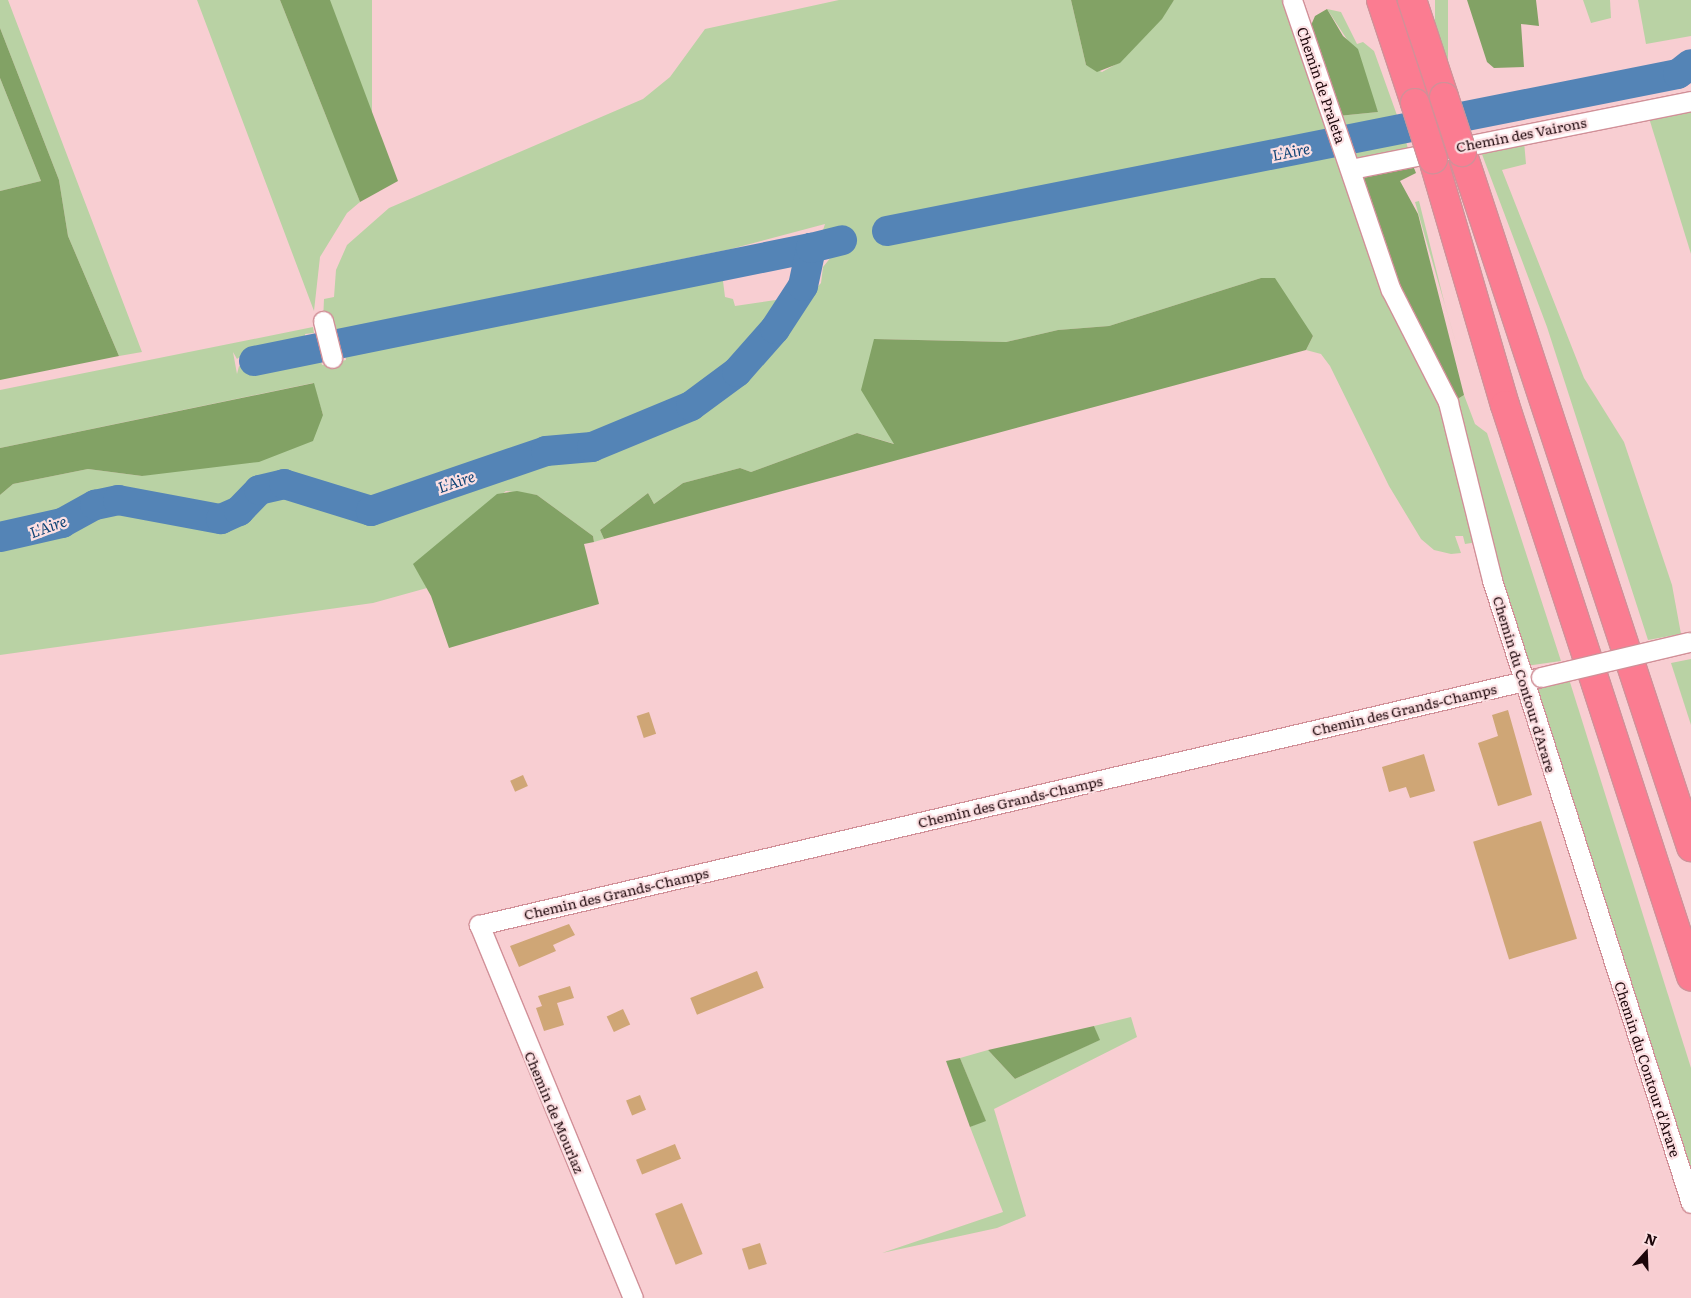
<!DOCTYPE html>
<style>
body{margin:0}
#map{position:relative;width:1691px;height:1298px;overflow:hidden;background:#f8ced2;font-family:Literata,serif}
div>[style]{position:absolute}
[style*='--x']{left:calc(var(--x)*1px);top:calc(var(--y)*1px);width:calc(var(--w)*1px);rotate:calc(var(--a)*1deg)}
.green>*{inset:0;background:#b9d2a4;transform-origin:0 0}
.forest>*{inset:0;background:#82a265}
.river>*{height:30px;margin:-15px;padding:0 15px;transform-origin:15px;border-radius:15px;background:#5484b6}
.building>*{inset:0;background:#cfa676;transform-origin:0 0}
.roads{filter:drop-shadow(1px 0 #d19098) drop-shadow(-1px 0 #d19098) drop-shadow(0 1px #d19098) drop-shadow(0 -1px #d19098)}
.minor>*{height:19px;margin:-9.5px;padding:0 9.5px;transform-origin:9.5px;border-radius:9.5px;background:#fff}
.motorway>*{height:28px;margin:-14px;padding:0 14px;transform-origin:14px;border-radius:14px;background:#fb7c91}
.bridges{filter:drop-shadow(1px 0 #d19098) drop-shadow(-1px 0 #d19098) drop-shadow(0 1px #d19098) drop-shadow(0 -1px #d19098)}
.minor-bridge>*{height:19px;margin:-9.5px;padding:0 9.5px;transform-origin:9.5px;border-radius:9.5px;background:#fff}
.motorway-bridge>*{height:28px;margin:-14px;padding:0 14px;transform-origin:14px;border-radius:14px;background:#fb7c91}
span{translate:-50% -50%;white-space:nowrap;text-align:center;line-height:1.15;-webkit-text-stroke:4.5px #fcdfe2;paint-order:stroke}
.street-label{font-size:14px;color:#1c060a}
.water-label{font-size:15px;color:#0e4374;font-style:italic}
.north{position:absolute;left:1621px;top:1228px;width:50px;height:50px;-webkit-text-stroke:4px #fcdfe2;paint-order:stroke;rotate:20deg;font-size:14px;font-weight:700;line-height:20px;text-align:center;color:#1c060a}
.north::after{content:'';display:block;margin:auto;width:18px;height:22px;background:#1c060a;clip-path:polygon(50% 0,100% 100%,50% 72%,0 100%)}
</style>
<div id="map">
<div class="green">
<i style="clip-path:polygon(0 0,8px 0,142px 352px,119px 356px,68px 236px,59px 180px,0 28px)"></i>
<i style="clip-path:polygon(197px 0,280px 0,360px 202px,347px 213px,320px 257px,314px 311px)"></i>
<i style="left:330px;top:0;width:42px;height:193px"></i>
<i style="clip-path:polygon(839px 0,1071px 0,1086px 65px,1102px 72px,1120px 62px,1174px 0,1292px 0,1419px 340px,1484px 541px,1465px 544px,1463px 536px,1455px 536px,1461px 553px,1451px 554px,1434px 550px,1421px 539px,1389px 486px,1330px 366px,1321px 354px,1306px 350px,1313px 336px,1261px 278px,1109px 326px,1058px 330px,1006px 342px,874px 339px,895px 444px,857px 433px,751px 472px,740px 468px,683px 483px,654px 504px,648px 493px,600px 530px,604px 539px,594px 542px,593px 536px,537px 495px,506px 491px,414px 564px,427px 588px,373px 603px,0 655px,0 495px,13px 484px,88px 469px,142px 476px,323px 415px,313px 383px,0 448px,0 390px,313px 327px,314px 333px,305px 334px,306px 341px,248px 351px,237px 359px,233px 352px,237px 374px,239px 366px,252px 370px,310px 357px,311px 363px,321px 361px,322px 365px,346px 360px,345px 353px,624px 300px,701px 280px,723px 281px,725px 297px,733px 299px,735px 306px,810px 295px,821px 283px,823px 267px,844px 241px,823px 230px,825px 224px,731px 249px,326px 332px,323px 321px,324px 299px,334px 297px,336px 270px,347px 245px,389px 208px,643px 99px,670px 77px,705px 29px)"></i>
<i style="left:1435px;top:0;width:13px;height:101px"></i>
<i style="clip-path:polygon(1583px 0,1610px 0,1611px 18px,1591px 23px)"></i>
<i style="clip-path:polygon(1638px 0,1691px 0,1691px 36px,1646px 44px)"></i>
<i style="clip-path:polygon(1327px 9px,1341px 12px,1357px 44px,1363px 42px,1374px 51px,1398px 118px,1343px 129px,1338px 116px,1378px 112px,1352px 47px)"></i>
<i style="clip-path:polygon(0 78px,41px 181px,0 191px)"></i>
<i style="clip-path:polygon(1691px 109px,1691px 254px,1649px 118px)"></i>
<i style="left:1405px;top:138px;width:15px;height:56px;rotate:74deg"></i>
<i style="clip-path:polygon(1524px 141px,1526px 164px,1502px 170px,1584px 378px,1624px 442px,1672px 585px,1681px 634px,1648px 640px,1547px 327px,1480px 149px)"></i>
<i style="clip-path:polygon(1419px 201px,1445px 305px,1467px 381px,1415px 202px)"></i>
<i style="clip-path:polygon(1464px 395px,1475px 424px,1487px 433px,1561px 661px,1526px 666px,1505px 601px,1456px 400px)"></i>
<i style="clip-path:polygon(1691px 659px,1691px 725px,1671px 663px)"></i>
<i style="clip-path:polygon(1569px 679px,1691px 1068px,1691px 1185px,1535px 687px)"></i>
<i style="clip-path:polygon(1131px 1017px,1137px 1037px,994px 1109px,1026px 1216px,997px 1228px,882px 1253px,1003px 1212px,970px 1127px,985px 1120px,960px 1058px,988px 1050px,1015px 1079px,1099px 1040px,1094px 1026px)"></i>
</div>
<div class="forest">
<i style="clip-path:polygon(280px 0,330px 0,398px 181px,360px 202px)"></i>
<i style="clip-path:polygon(1071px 0,1174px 0,1162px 19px,1120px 63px,1097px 72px,1086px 65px)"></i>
<i style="clip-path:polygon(1467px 0,1536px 0,1539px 26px,1521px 24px,1524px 67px,1494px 68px,1487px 62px)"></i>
<i style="clip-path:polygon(1327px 9px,1343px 36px,1358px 49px,1378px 112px,1338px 116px,1309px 30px,1315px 16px)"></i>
<i style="clip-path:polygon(0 28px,59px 180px,68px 236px,119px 356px,0 380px,0 191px,41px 181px,0 78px)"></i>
<i style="clip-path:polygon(1412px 163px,1416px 173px,1400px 181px,1418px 214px,1464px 395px,1456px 400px,1405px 302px,1361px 175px)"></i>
<i style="clip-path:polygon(1261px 278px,1275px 278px,1313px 336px,1306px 350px,604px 539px,600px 530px,648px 493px,654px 504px,683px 483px,740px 468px,751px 472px,857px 433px,894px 444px,861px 390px,874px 339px,1006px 342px,1058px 330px,1109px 326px)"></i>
<i style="clip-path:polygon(314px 383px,323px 415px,313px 441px,259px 462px,142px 476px,88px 469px,13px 484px,0 495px,0 448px)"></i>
<i style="clip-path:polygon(517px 491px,537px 495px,593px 536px,594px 542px,584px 544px,599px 604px,449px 648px,431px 596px,413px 564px,497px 494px)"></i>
<i style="clip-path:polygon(1094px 1026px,1100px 1040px,1015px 1079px,988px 1050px)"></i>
<i style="clip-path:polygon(960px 1058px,986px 1121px,970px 1127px,946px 1061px)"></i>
</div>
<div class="river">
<i style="--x:887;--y:231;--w:806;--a:-11.23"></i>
<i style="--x:1678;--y:74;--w:16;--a:-38"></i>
<i style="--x:254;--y:361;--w:568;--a:-11.47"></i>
<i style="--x:0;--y:537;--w:64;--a:-12.7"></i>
<i style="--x:62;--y:523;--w:38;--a:-29"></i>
<i style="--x:95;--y:505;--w:24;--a:-12"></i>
<i style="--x:118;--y:500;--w:105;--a:10.5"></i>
<i style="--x:221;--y:519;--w:20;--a:-24"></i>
<i style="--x:239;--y:511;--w:29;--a:-46"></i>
<i style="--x:259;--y:490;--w:26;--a:-13"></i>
<i style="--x:284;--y:484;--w:91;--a:17.2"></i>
<i style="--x:371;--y:511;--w:185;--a:-18.9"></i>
<i style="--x:546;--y:451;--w:46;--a:-5"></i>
<i style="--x:592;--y:447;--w:107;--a:-22.5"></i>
<i style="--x:691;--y:406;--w:57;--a:-36.5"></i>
<i style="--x:737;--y:372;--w:57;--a:-48.5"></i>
<i style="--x:775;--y:329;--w:51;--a:-56.9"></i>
<i style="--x:803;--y:286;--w:39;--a:-78"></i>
<i style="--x:811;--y:248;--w:32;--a:-14"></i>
</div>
<div class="building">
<i style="clip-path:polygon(1508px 710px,1532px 795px,1498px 806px,1478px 743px,1498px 736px,1492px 715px)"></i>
<i style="left:649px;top:712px;width:23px;height:13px;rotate:72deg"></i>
<i style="clip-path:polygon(1424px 754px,1435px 791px,1410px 798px,1406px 787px,1389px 792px,1382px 767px)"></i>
<i style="left:523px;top:775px;width:12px;height:14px;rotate:66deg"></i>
<i style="left:1541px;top:821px;width:123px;height:71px;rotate:73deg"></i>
<i style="clip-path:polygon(569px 924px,575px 935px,553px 945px,556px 951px,519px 967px,510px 946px)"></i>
<i style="left:757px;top:971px;width:18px;height:72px;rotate:68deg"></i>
<i style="clip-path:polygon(570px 986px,574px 998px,557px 1003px,564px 1025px,544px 1031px,536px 1008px,542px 1006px,538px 996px)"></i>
<i style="left:623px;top:1009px;width:17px;height:18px;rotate:65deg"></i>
<i style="left:640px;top:1095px;width:16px;height:15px;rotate:68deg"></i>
<i style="left:675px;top:1144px;width:16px;height:42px;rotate:68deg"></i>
<i style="left:682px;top:1203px;width:55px;height:29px;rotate:68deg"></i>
<i style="left:760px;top:1243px;width:22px;height:19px;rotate:72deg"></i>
</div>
<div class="roads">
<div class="minor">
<i style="--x:1292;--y:0;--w:306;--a:71.2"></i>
<i style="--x:1391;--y:290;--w:126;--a:63"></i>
<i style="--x:1448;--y:402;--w:183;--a:76.1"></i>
<i style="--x:1492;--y:580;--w:654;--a:72.29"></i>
<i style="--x:1351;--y:169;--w:347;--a:-11.3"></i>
<i style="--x:323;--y:321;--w:38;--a:76"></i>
<i style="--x:633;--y:1298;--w:404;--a:-112.4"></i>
<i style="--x:479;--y:925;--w:1091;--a:-13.14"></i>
</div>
<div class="motorway">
<i style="--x:1381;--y:0;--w:108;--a:71.7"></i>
<i style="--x:1412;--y:0;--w:102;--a:71.7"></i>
<i style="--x:1462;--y:152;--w:732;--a:71.76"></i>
<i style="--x:1433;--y:159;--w:256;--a:73.7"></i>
<i style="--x:1505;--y:405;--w:601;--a:71.96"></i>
</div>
</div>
<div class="bridges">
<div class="minor-bridge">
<i style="--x:1541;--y:677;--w:152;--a:-13.3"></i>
</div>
<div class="motorway-bridge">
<i style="--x:1444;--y:97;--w:58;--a:71.9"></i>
<i style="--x:1415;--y:103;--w:59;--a:72.2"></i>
</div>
</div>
<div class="street-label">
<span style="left:1322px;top:85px;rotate:71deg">Chemin de Praleta</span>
<span style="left:1521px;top:134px;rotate:-11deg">Chemin des Vairons</span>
<span style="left:1525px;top:684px;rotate:73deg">Chemin du Contour d'Arare</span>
<span style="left:1404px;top:709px;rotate:-13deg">Chemin des Grands-Champs</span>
<span style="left:1010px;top:801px;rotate:-13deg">Chemin des Grands-Champs</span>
<span style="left:616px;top:893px;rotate:-13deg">Chemin des Grands-Champs</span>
<span style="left:1648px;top:1069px;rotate:72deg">Chemin du Contour d'Arare</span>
<span style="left:555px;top:1112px;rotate:67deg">Chemin de Mourlaz</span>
</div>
<div class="water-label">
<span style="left:1291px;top:151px;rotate:-11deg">L'Aire</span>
<span style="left:456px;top:481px;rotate:-19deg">L'Aire</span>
<span style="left:48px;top:526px;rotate:-20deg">L'Aire</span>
</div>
<div class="north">N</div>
</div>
